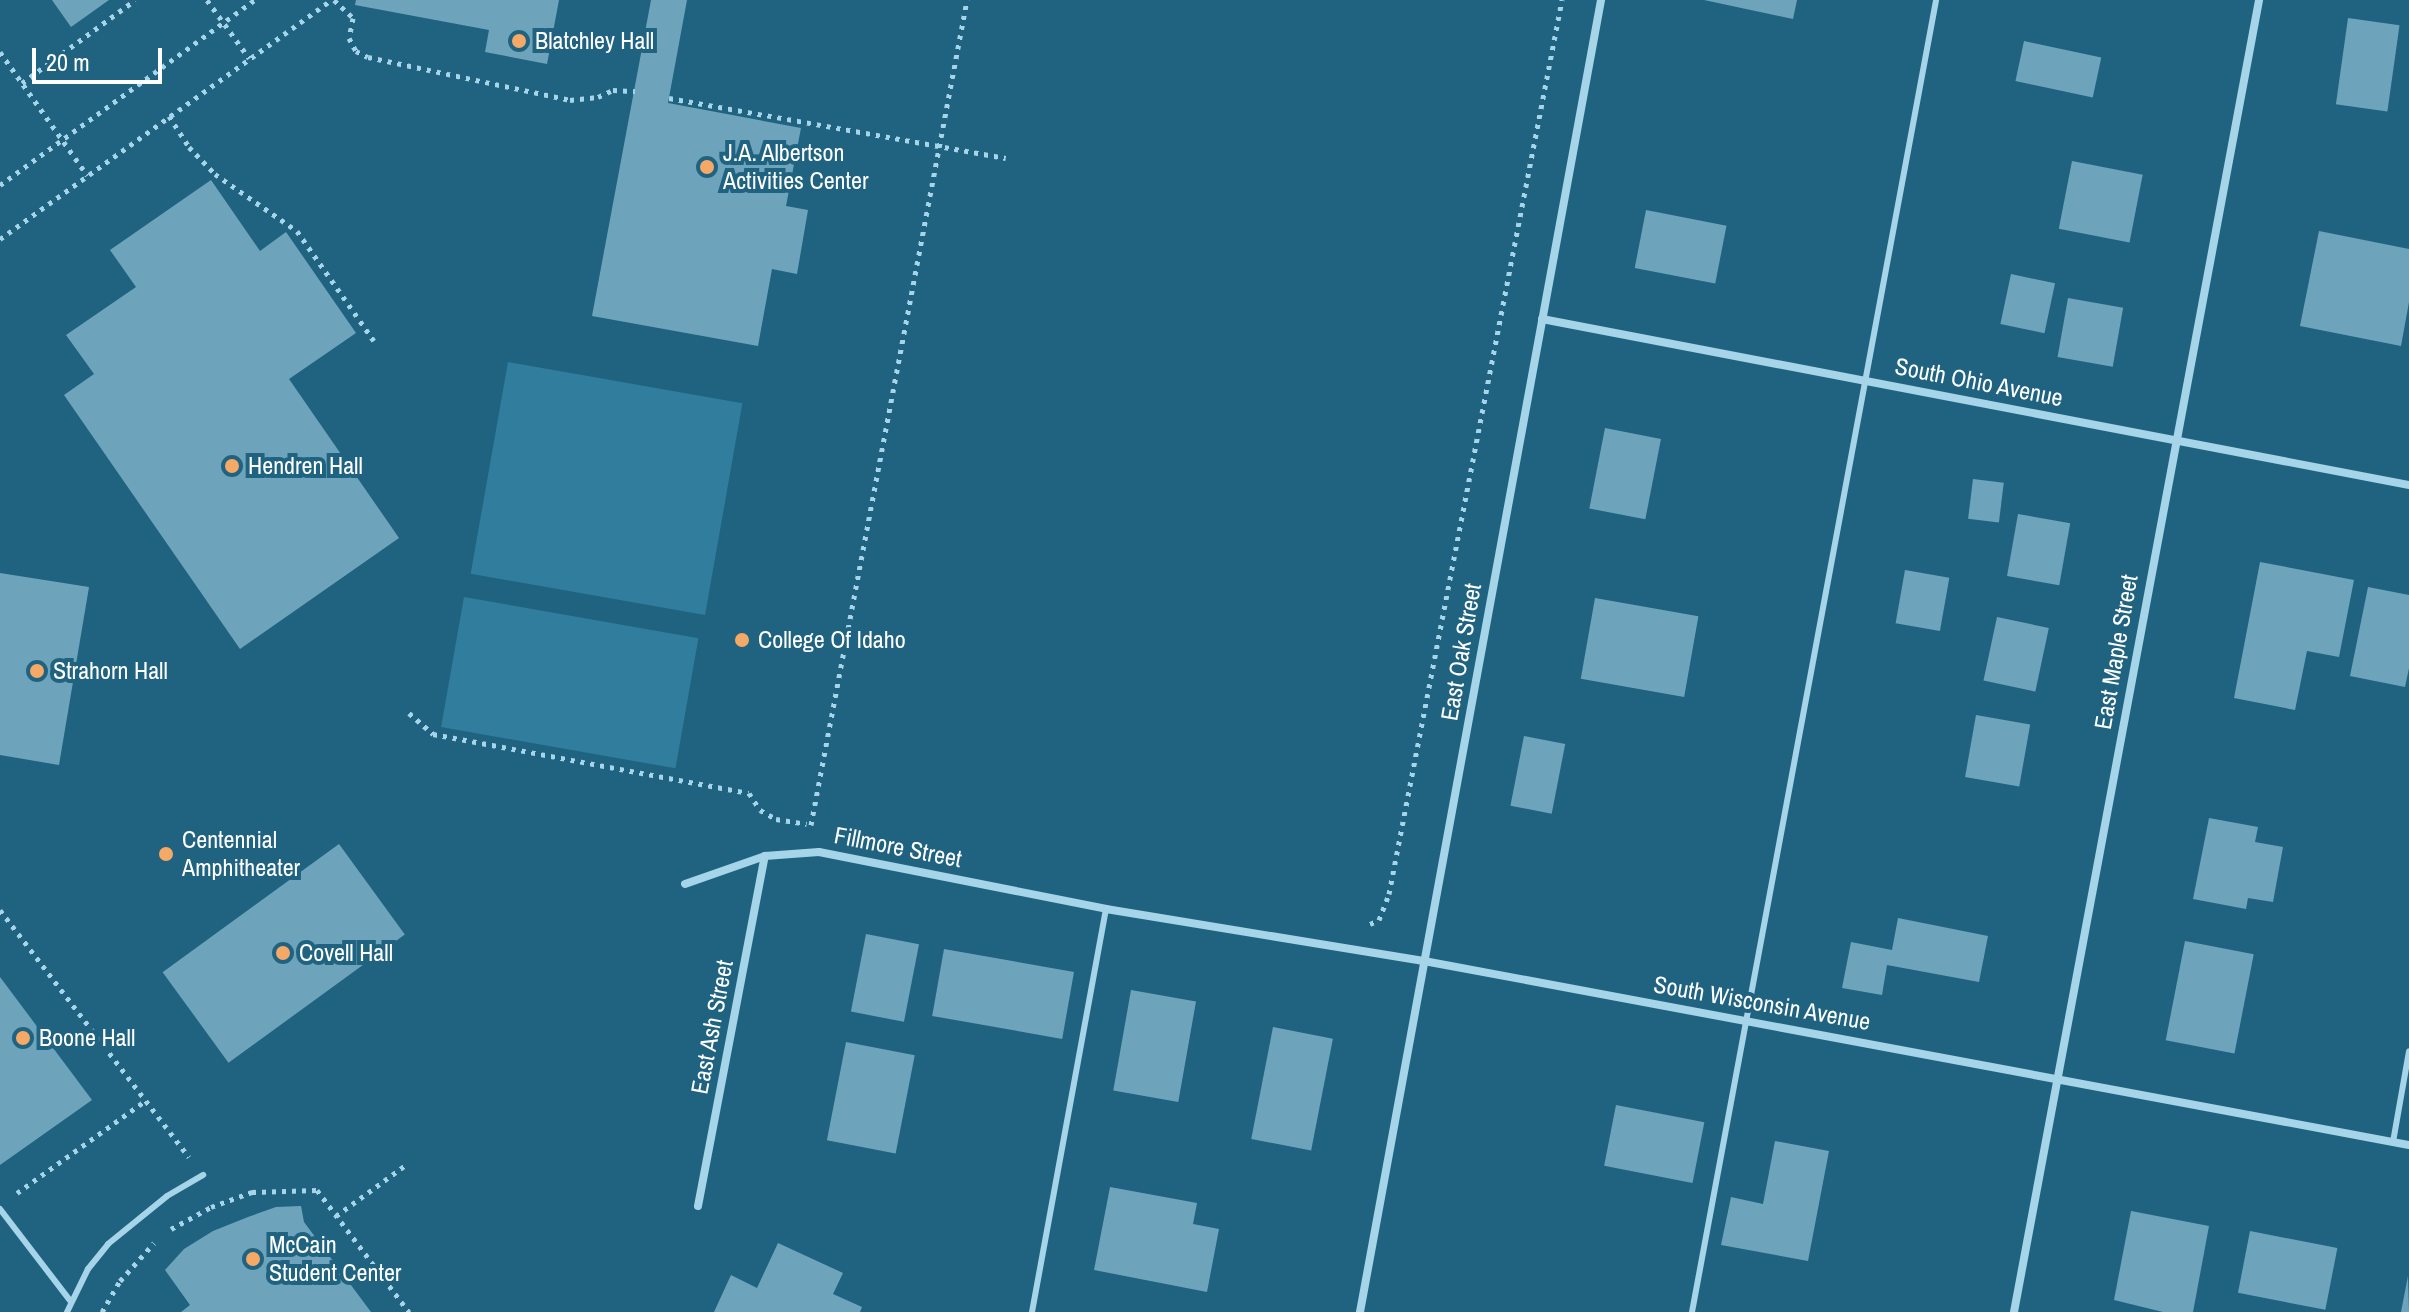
<!DOCTYPE html>
<style>
body{margin:0}
#map{position:relative;width:2409px;height:1312px;overflow:hidden;background:#206381;font-family:"Archivo Narrow",sans-serif}
div>[style]{position:absolute}
[style*='--x']{left:calc(var(--x)*1px);top:calc(var(--y)*1px);width:calc(var(--w)*1px);rotate:calc(var(--a)*1deg)}
.green>*{inset:0;background:#307d9d;transform-origin:0 0}
.building>*{inset:0;background:#6ea4bb;transform-origin:0 0}
.path>*{height:5px;margin-top:-2.5px;transform-origin:0;background:repeating-linear-gradient(90deg,#a6d4e8 0 4px,transparent 0 10px)}
.service>*{height:6px;margin:-3px;padding:0 3px;transform-origin:3px;border-radius:3px;background:#a6d4e8}
.minor>*{height:8px;margin:-4px;padding:0 4px;transform-origin:4px;border-radius:4px;background:#a6d4e8}
.dots>*{width:22px;height:22px;translate:-50% -50%;box-sizing:border-box;border:4px solid #206381;border-radius:50%}
span{translate:-50% -50%;white-space:nowrap;text-align:center;line-height:1.15;-webkit-text-stroke:8px #206381;paint-order:stroke}
.poi-label{font-size:24px;color:#fff}
.left{translate:0 -50%;text-align:left}
.street-label{font-size:24px;color:#fff}
.scale{position:absolute;left:32px;top:48px;width:130px;height:36px;box-sizing:border-box;border:4px solid #fff;border-top:0;padding-left:10px;font-size:24px;line-height:28px;white-space:nowrap;color:#fff;-webkit-text-stroke:6px #206381;paint-order:stroke}
</style>
<div id="map">
<div class="green">
<i style="left:508px;top:362px;width:238px;height:215px;rotate:10deg"></i>
<i style="left:464px;top:597px;width:238px;height:132px;rotate:10deg"></i>
</div>
<div class="building">
<i style="clip-path:polygon(52px 0,109px 0,71px 27px)"></i>
<i style="clip-path:polygon(356px 0,559px 0,547px 64px,485px 52px,489px 30px,355px 5px)"></i>
<i style="clip-path:polygon(651px 0,687px 0,668px 103px,801px 128px,786px 206px,808px 210px,797px 274px,772px 269px,758px 346px,592px 316px)"></i>
<i style="clip-path:polygon(1704px 0,1797px 0,1793px 19px)"></i>
<i style="left:2348px;top:18px;width:52px;height:87px;rotate:8deg"></i>
<i style="left:2024px;top:41px;width:79px;height:41px;rotate:12deg"></i>
<i style="left:2072px;top:161px;width:72px;height:69px;rotate:11deg"></i>
<i style="clip-path:polygon(211px 180px,260px 251px,286px 232px,356px 333px,289px 379px,399px 538px,240px 649px,64px 395px,94px 374px,66px 335px,136px 287px,110px 250px)"></i>
<i style="left:1646px;top:210px;width:82px;height:59px;rotate:11deg"></i>
<i style="clip-path:polygon(2319px 231px,2409px 249px,2409px 302px,2401px 346px,2300px 326px)"></i>
<i style="left:2011px;top:274px;width:45px;height:51px;rotate:12deg"></i>
<i style="left:2068px;top:298px;width:56px;height:60px;rotate:10deg"></i>
<i style="left:1605px;top:428px;width:57px;height:82px;rotate:11deg"></i>
<i style="left:1973px;top:479px;width:31px;height:40px;rotate:7deg"></i>
<i style="left:2018px;top:514px;width:53px;height:63px;rotate:10deg"></i>
<i style="clip-path:polygon(2260px 562px,2354px 580px,2339px 657px,2307px 651px,2295px 710px,2234px 698px)"></i>
<i style="left:1905px;top:570px;width:45px;height:54px;rotate:10deg"></i>
<i style="clip-path:polygon(0 573px,89px 587px,59px 765px,0 755px)"></i>
<i style="clip-path:polygon(2368px 587px,2409px 595px,2409px 668px,2405px 687px,2350px 676px)"></i>
<i style="left:1595px;top:598px;width:105px;height:82px;rotate:10deg"></i>
<i style="left:1997px;top:617px;width:53px;height:65px;rotate:12deg"></i>
<i style="left:1976px;top:715px;width:55px;height:63px;rotate:10deg"></i>
<i style="left:1524px;top:736px;width:42px;height:71px;rotate:11deg"></i>
<i style="clip-path:polygon(2209px 818px,2258px 827px,2255px 842px,2283px 847px,2273px 902px,2248px 898px,2246px 909px,2193px 899px)"></i>
<i style="left:339px;top:844px;width:112px;height:218px;rotate:54deg"></i>
<i style="clip-path:polygon(1898px 918px,1988px 936px,1979px 982px,1887px 965px,1882px 995px,1842px 988px,1851px 942px,1892px 950px)"></i>
<i style="left:866px;top:934px;width:54px;height:79px;rotate:11deg"></i>
<i style="left:2185px;top:941px;width:70px;height:101px;rotate:11deg"></i>
<i style="left:944px;top:949px;width:132px;height:68px;rotate:10deg"></i>
<i style="clip-path:polygon(0 977px,92px 1100px,0 1165px)"></i>
<i style="left:1131px;top:990px;width:66px;height:102px;rotate:10deg"></i>
<i style="left:1273px;top:1027px;width:61px;height:114px;rotate:11deg"></i>
<i style="left:846px;top:1042px;width:70px;height:100px;rotate:11deg"></i>
<i style="left:1616px;top:1105px;width:90px;height:62px;rotate:11deg"></i>
<i style="clip-path:polygon(1775px 1141px,1829px 1151px,1808px 1261px,1721px 1245px,1731px 1197px,1763px 1204px)"></i>
<i style="clip-path:polygon(1110px 1187px,1197px 1203px,1193px 1224px,1219px 1229px,1207px 1292px,1094px 1270px)"></i>
<i style="clip-path:polygon(301px 1206px,304px 1222px,371px 1312px,181px 1312px,190px 1305px,165px 1270px,184px 1249px,213px 1231px,248px 1217px,276px 1207px)"></i>
<i style="clip-path:polygon(2131px 1211px,2209px 1226px,2193px 1312px,2163px 1312px,2114px 1300px)"></i>
<i style="left:2250px;top:1231px;width:89px;height:63px;rotate:11deg"></i>
<i style="clip-path:polygon(778px 1243px,843px 1273px,833px 1294px,862px 1307px,860px 1312px,714px 1312px,731px 1275px,757px 1288px)"></i>
<i style="clip-path:polygon(2408px 1276px,2409px 1312px,2401px 1312px)"></i>
</div>
<div class="path">
<i style="--x:207;--y:0;--w:72;--a:54.1"></i>
<i style="--x:334;--y:0;--w:26;--a:43"></i>
<i style="--x:353;--y:18;--w:20;--a:101"></i>
<i style="--x:349;--y:38;--w:15;--a:62"></i>
<i style="--x:356;--y:51;--w:13;--a:27"></i>
<i style="--x:368;--y:57;--w:207;--a:12"></i>
<i style="--x:570;--y:100;--w:28;--a:-6"></i>
<i style="--x:598;--y:97;--w:17;--a:-25"></i>
<i style="--x:613;--y:90;--w:22;--a:3"></i>
<i style="--x:0;--y:52;--w:151;--a:54.7"></i>
<i style="--x:22;--y:83;--w:140;--a:-36.3"></i>
<i style="--x:669;--y:98;--w:342;--a:10.1"></i>
<i style="--x:169;--y:116;--w:37;--a:57"></i>
<i style="--x:189;--y:147;--w:37;--a:46"></i>
<i style="--x:215;--y:174;--w:100;--a:34.8"></i>
<i style="--x:297;--y:231;--w:134;--a:55"></i>
<i style="--x:0;--y:185;--w:315;--a:-36"></i>
<i style="--x:0;--y:239;--w:408;--a:-35.8"></i>
<i style="--x:409;--y:713;--w:32;--a:41"></i>
<i style="--x:433;--y:734;--w:321;--a:10.6"></i>
<i style="--x:749;--y:793;--w:20;--a:57"></i>
<i style="--x:760;--y:810;--w:18;--a:29"></i>
<i style="--x:776;--y:819;--w:31;--a:9"></i>
<i style="--x:811;--y:825;--w:840;--a:-79.29"></i>
<i style="--x:0;--y:910;--w:311;--a:52.6"></i>
<i style="--x:1370;--y:924;--w:10;--a:-24"></i>
<i style="--x:1379;--y:920;--w:28;--a:-69"></i>
<i style="--x:1389;--y:894;--w:911;--a:-79.05"></i>
<i style="--x:17;--y:1193;--w:158;--a:-35.7"></i>
<i style="--x:336;--y:1216;--w:88;--a:-36.2"></i>
<i style="--x:171;--y:1229;--w:46;--a:-28.8"></i>
<i style="--x:211;--y:1207;--w:44;--a:-20.1"></i>
<i style="--x:252;--y:1192;--w:65;--a:-1.8"></i>
<i style="--x:317;--y:1190;--w:153;--a:53"></i>
<i style="--x:102;--y:1312;--w:36;--a:-60"></i>
<i style="--x:120;--y:1281;--w:51;--a:-48.2"></i>
</div>
<div class="service">
<i style="--x:2393;--y:1142;--w:92;--a:-80"></i>
<i style="--x:0;--y:1209;--w:117;--a:52.6"></i>
<i style="--x:67;--y:1312;--w:48;--a:-64"></i>
<i style="--x:88;--y:1269;--w:32;--a:-51"></i>
<i style="--x:108;--y:1244;--w:76;--a:-39.1"></i>
<i style="--x:167;--y:1196;--w:42;--a:-30.3"></i>
<i style="--x:1032;--y:1312;--w:410;--a:-79.6"></i>
<i style="--x:1692;--y:1312;--w:1334;--a:-79.46"></i>
</div>
<div class="minor">
<i style="--x:1542;--y:319;--w:883;--a:10.84"></i>
<i style="--x:685;--y:884;--w:85;--a:-19.3"></i>
<i style="--x:765;--y:856;--w:54;--a:-4.2"></i>
<i style="--x:819;--y:852;--w:293;--a:11.2"></i>
<i style="--x:1106;--y:909;--w:322;--a:9.3"></i>
<i style="--x:1424;--y:961;--w:1002;--a:10.58"></i>
<i style="--x:698;--y:1206;--w:356;--a:-79.2"></i>
<i style="--x:1360;--y:1312;--w:1334;--a:-79.59"></i>
<i style="--x:2014;--y:1312;--w:1335;--a:-79.42"></i>
</div>
<div class="dots">
<i style="left:519px;top:41px;background:#f5a967"></i>
<i style="left:707px;top:167px;background:#f5a967"></i>
<i style="left:232px;top:466px;background:#f5a967"></i>
<i style="left:742px;top:640px;background:#f5a967"></i>
<i style="left:37px;top:671px;background:#f5a967"></i>
<i style="left:166px;top:854px;background:#f5a967"></i>
<i style="left:283px;top:953px;background:#f5a967"></i>
<i style="left:23px;top:1038px;background:#f5a967"></i>
<i style="left:253px;top:1259px;background:#f5a967"></i>
</div>
<div class="poi-label">
<span class="left" style="left:535px;top:41px">Blatchley Hall</span>
<span class="left" style="left:723px;top:167px">J.A. Albertson<br>Activities Center</span>
<span class="left" style="left:248px;top:466px">Hendren Hall</span>
<span class="left" style="left:758px;top:640px">College Of Idaho</span>
<span class="left" style="left:53px;top:671px">Strahorn Hall</span>
<span class="left" style="left:182px;top:854px">Centennial<br>Amphitheater</span>
<span class="left" style="left:299px;top:953px">Covell Hall</span>
<span class="left" style="left:39px;top:1038px">Boone Hall</span>
<span class="left" style="left:269px;top:1259px">McCain<br>Student Center</span>
</div>
<div class="street-label">
<span style="left:1979px;top:382px;rotate:11deg">South Ohio Avenue</span>
<span style="left:1461px;top:652px;rotate:-80deg">East Oak Street</span>
<span style="left:2116px;top:652px;rotate:-80deg">East Maple Street</span>
<span style="left:898px;top:847px;rotate:11deg">Fillmore Street</span>
<span style="left:1762px;top:1003px;rotate:10deg">South Wisconsin Avenue</span>
<span style="left:712px;top:1027px;rotate:-79deg">East Ash Street</span>
</div>
<div class="scale">20 m</div>
</div>
